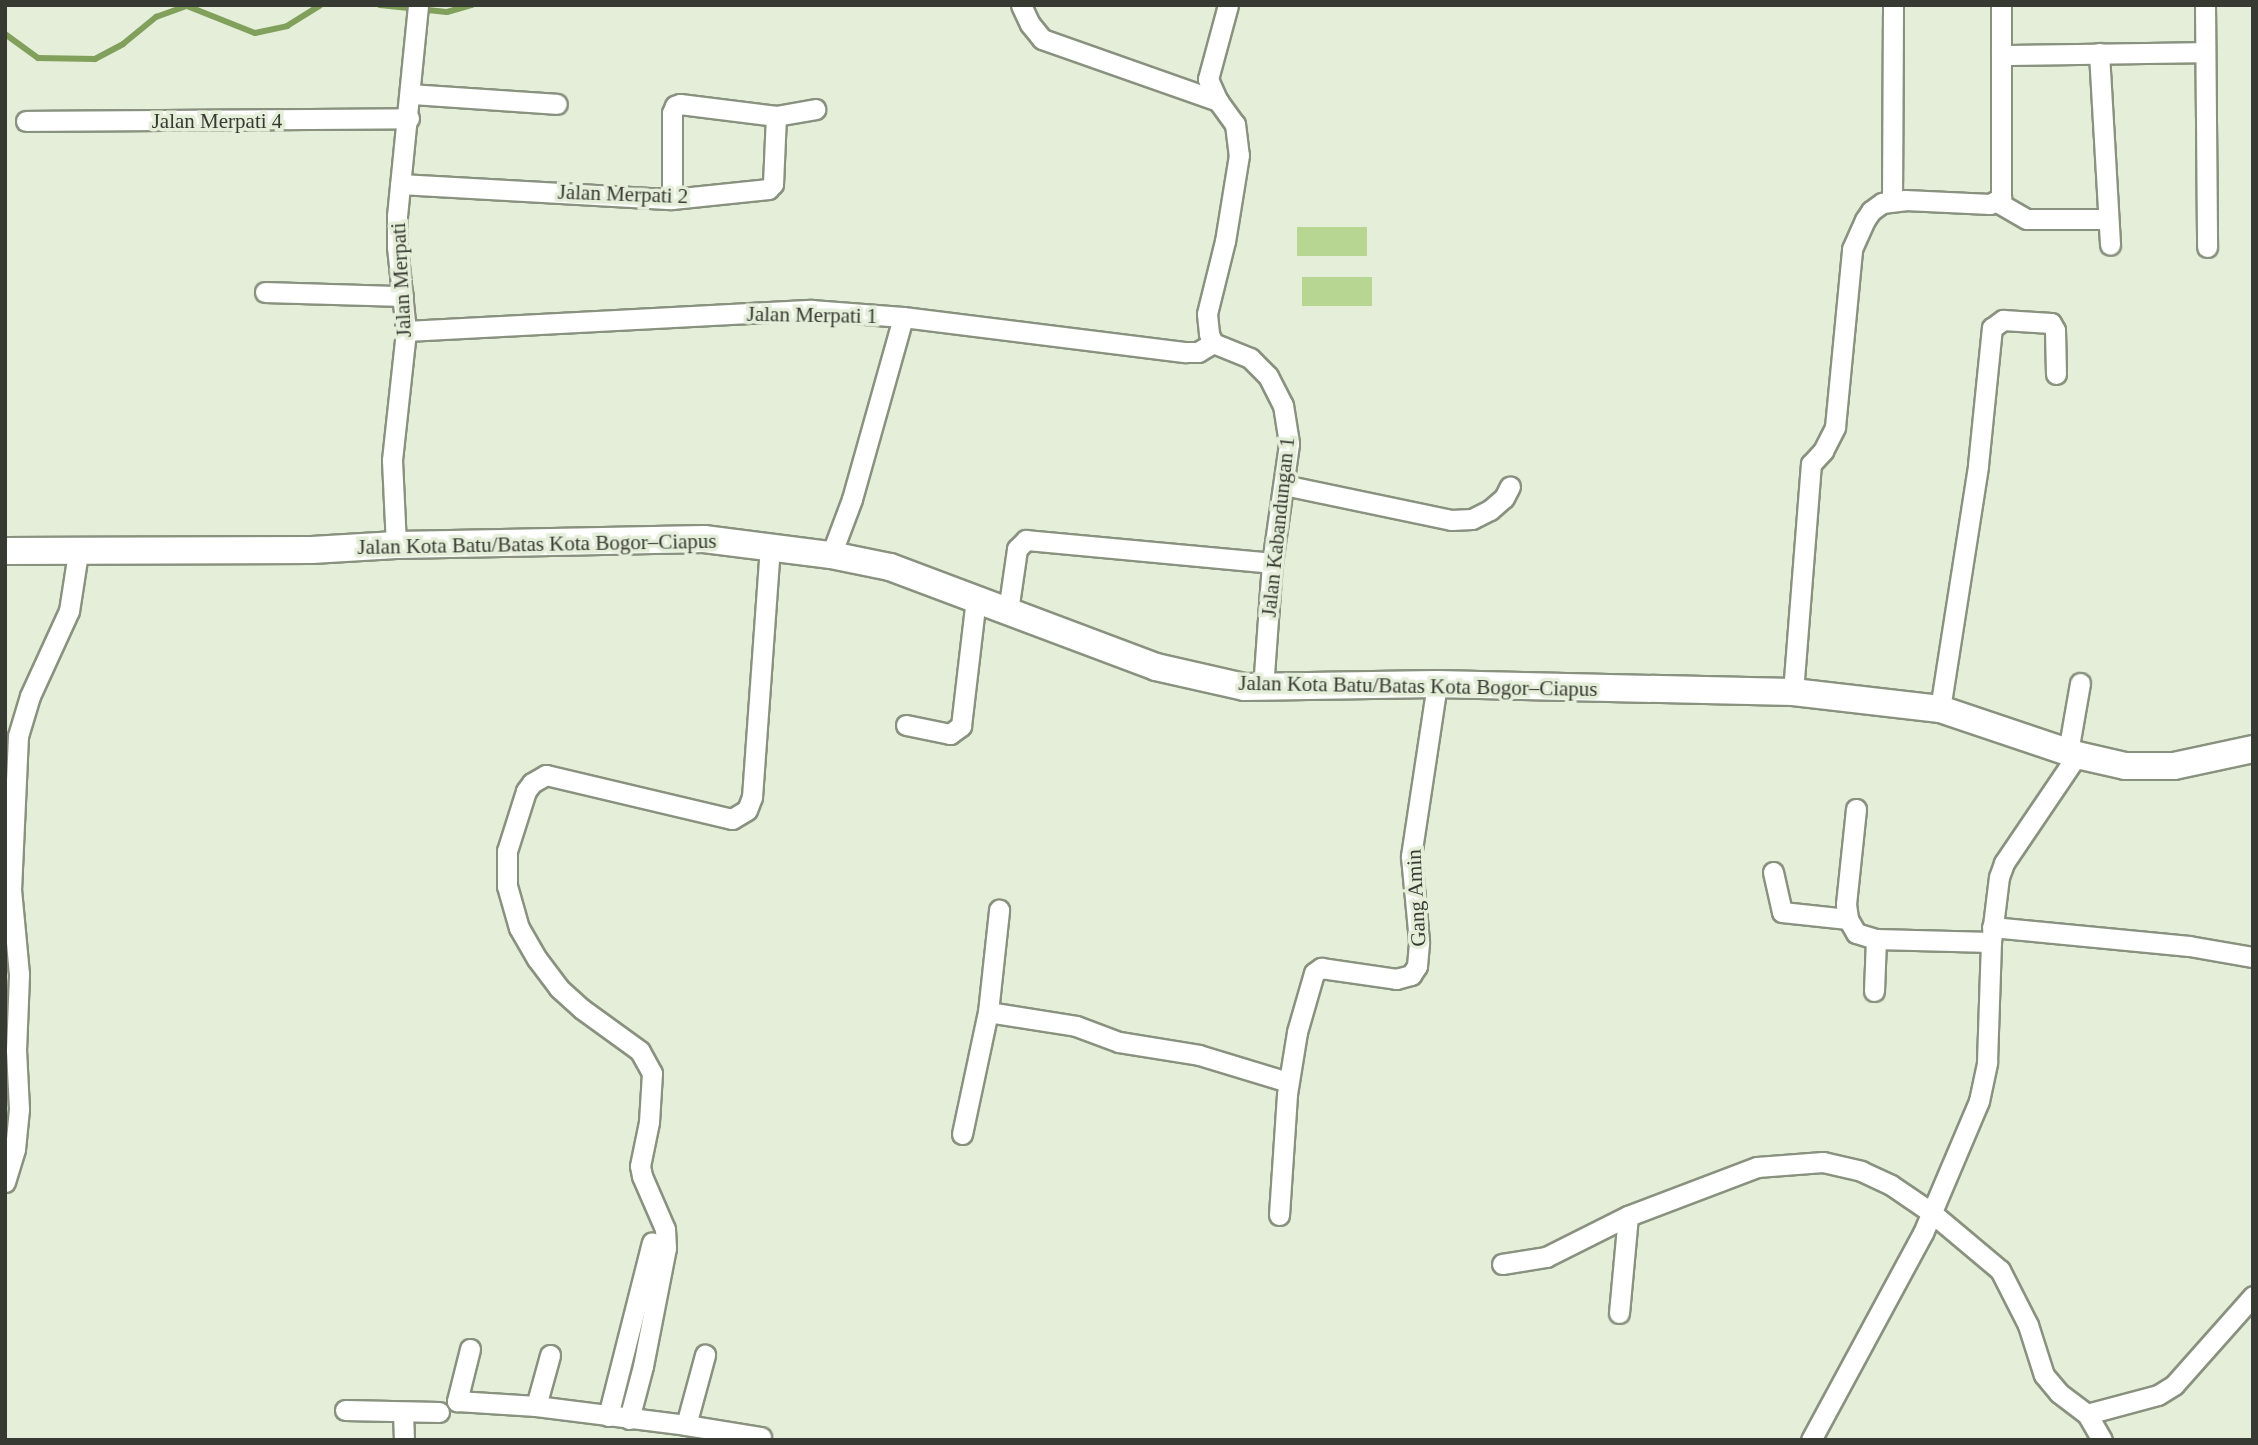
<!DOCTYPE html>
<meta charset="utf-8">
<style>
body{margin:0}
#map{position:relative;width:2258px;height:1445px;overflow:hidden;background:#e4eed9;font-family:Georgia,serif}
div>[style]{position:absolute}
[style*='--x']{left:calc(var(--x)*1px);top:calc(var(--y)*1px);width:calc(var(--w)*1px);rotate:calc(var(--a)*1deg)}
.green>*{inset:0;background:#b6d691;transform-origin:0 0}
.stream>*{height:6px;margin:-3px;padding:0 3px;transform-origin:3px;border-radius:3px;background:#81a05c}
.roads{filter:drop-shadow(2px 0 #89927f) drop-shadow(-2px 0 #89927f) drop-shadow(0 2px #89927f) drop-shadow(0 -2px #89927f)}
.minor>*{height:19px;margin:-9.5px;padding:0 9.5px;transform-origin:9.5px;border-radius:9.5px;background:#fff}
.secondary>*{height:26px;margin:-13px;padding:0 13px;transform-origin:13px;border-radius:13px;background:#fff}
span{translate:-50% -50%;white-space:nowrap;text-align:center;line-height:1.15;-webkit-text-stroke:7px #e4eed9;paint-order:stroke}
.street-label{font-size:21px;color:#363a32}
.frame{position:absolute;inset:0;border:7px solid #363a32;pointer-events:none}
</style>
<div id="map">
<div class="green">
<i style="left:1367px;top:227px;width:29px;height:70px;rotate:90deg"></i>
<i style="left:1302px;top:277px;width:70px;height:29px"></i>
</div>
<div class="stream">
<i style="--x:380;--y:5;--w:67;--a:6"></i>
<i style="--x:447;--y:12;--w:26;--a:-16"></i>
<i style="--x:5;--y:34;--w:41;--a:36"></i>
<i style="--x:38;--y:58;--w:57;--a:1"></i>
<i style="--x:95;--y:59;--w:32;--a:-28"></i>
<i style="--x:123;--y:44;--w:43;--a:-39.3"></i>
<i style="--x:156;--y:17;--w:33;--a:-20"></i>
<i style="--x:187;--y:6;--w:73;--a:21.7"></i>
<i style="--x:255;--y:33;--w:33;--a:-12"></i>
<i style="--x:287;--y:26;--w:39;--a:-32"></i>
</div>
<div class="roads">
<div class="minor">
<i style="--x:1021;--y:5;--w:21;--a:65"></i>
<i style="--x:1030;--y:24;--w:19;--a:51"></i>
<i style="--x:1042;--y:39;--w:187;--a:19.4"></i>
<i style="--x:1228;--y:5;--w:77;--a:105.1"></i>
<i style="--x:1208;--y:79;--w:24;--a:66"></i>
<i style="--x:1218;--y:101;--w:29;--a:54"></i>
<i style="--x:1235;--y:124;--w:31;--a:83"></i>
<i style="--x:1239;--y:155;--w:87;--a:99.2"></i>
<i style="--x:1225;--y:241;--w:75;--a:103.9"></i>
<i style="--x:1207;--y:314;--w:20;--a:84"></i>
<i style="--x:1209;--y:334;--w:10;--a:66"></i>
<i style="--x:1213;--y:343;--w:40;--a:22"></i>
<i style="--x:1250;--y:358;--w:25;--a:45"></i>
<i style="--x:1268;--y:376;--w:33;--a:63"></i>
<i style="--x:1283;--y:405;--w:39;--a:81"></i>
<i style="--x:1289;--y:444;--w:120;--a:98.1"></i>
<i style="--x:1272;--y:563;--w:126;--a:94.1"></i>
<i style="--x:2205;--y:5;--w:242;--a:89.5"></i>
<i style="--x:2099;--y:53;--w:192;--a:86.7"></i>
<i style="--x:2001;--y:55;--w:204;--a:-0.8"></i>
<i style="--x:411;--y:94;--w:146;--a:3.9"></i>
<i style="--x:26;--y:121;--w:383;--a:-0.4"></i>
<i style="--x:400;--y:184;--w:272;--a:3.2"></i>
<i style="--x:672;--y:199;--w:97;--a:-5.9"></i>
<i style="--x:768;--y:189;--w:7;--a:-45"></i>
<i style="--x:773;--y:184;--w:68;--a:-87.5"></i>
<i style="--x:672;--y:199;--w:86;--a:-90"></i>
<i style="--x:672;--y:113;--w:8;--a:-67"></i>
<i style="--x:675;--y:106;--w:5;--a:-22"></i>
<i style="--x:680;--y:104;--w:97;--a:7.1"></i>
<i style="--x:776;--y:116;--w:40;--a:-10"></i>
<i style="--x:1892;--y:201;--w:196;--a:-89.7"></i>
<i style="--x:1997;--y:202;--w:34;--a:30"></i>
<i style="--x:2027;--y:219;--w:81;--a:0"></i>
<i style="--x:265;--y:292;--w:138;--a:1.7"></i>
<i style="--x:406;--y:331;--w:406;--a:-3"></i>
<i style="--x:811;--y:310;--w:92;--a:4.4"></i>
<i style="--x:903;--y:317;--w:285;--a:7.1"></i>
<i style="--x:1186;--y:352;--w:12;--a:0"></i>
<i style="--x:1198;--y:352;--w:17;--a:-31"></i>
<i style="--x:1284;--y:485;--w:171;--a:11.8"></i>
<i style="--x:1451;--y:520;--w:21;--a:-3"></i>
<i style="--x:1472;--y:519;--w:20;--a:-27"></i>
<i style="--x:1490;--y:510;--w:18;--a:-41"></i>
<i style="--x:1504;--y:498;--w:13;--a:-63"></i>
<i style="--x:396;--y:545;--w:85;--a:-92.7"></i>
<i style="--x:392;--y:460;--w:130;--a:-83.8"></i>
<i style="--x:406;--y:331;--w:84;--a:-96.1"></i>
<i style="--x:397;--y:247;--w:31;--a:-90"></i>
<i style="--x:397;--y:216;--w:212;--a:-84.3"></i>
<i style="--x:831;--y:555;--w:60;--a:-69.4"></i>
<i style="--x:852;--y:499;--w:189;--a:-74.3"></i>
<i style="--x:1008;--y:611;--w:63;--a:-81.7"></i>
<i style="--x:1017;--y:549;--w:13;--a:-45"></i>
<i style="--x:1026;--y:540;--w:247;--a:5.3"></i>
<i style="--x:1793;--y:692;--w:229;--a:-85.5"></i>
<i style="--x:1811;--y:464;--w:18;--a:-47"></i>
<i style="--x:1823;--y:451;--w:27;--a:-63"></i>
<i style="--x:1835;--y:427;--w:179;--a:-84.5"></i>
<i style="--x:1852;--y:249;--w:32;--a:-66"></i>
<i style="--x:1865;--y:220;--w:11;--a:-56"></i>
<i style="--x:1871;--y:211;--w:14;--a:-36"></i>
<i style="--x:1882;--y:203;--w:23;--a:-7"></i>
<i style="--x:1905;--y:200;--w:85;--a:2.7"></i>
<i style="--x:1990;--y:204;--w:13;--a:-29"></i>
<i style="--x:2001;--y:198;--w:193;--a:-90"></i>
<i style="--x:1940;--y:709;--w:247;--a:-81.1"></i>
<i style="--x:1978;--y:465;--w:138;--a:-84.2"></i>
<i style="--x:1992;--y:328;--w:14;--a:-36"></i>
<i style="--x:2003;--y:320;--w:48;--a:3.6"></i>
<i style="--x:2051;--y:323;--w:8;--a:60"></i>
<i style="--x:2055;--y:330;--w:44;--a:88.7"></i>
<i style="--x:906;--y:725;--w:45;--a:11.6"></i>
<i style="--x:950;--y:734;--w:14;--a:-36"></i>
<i style="--x:961;--y:726;--w:129;--a:-83.3"></i>
<i style="--x:2068;--y:752;--w:70;--a:-80.1"></i>
<i style="--x:1856;--y:809;--w:96;--a:96"></i>
<i style="--x:1846;--y:904;--w:15;--a:82"></i>
<i style="--x:1848;--y:919;--w:16;--a:60"></i>
<i style="--x:1856;--y:933;--w:21;--a:17"></i>
<i style="--x:1876;--y:939;--w:115;--a:1.5"></i>
<i style="--x:1773;--y:872;--w:41;--a:77.3"></i>
<i style="--x:1782;--y:912;--w:66;--a:6.1"></i>
<i style="--x:1992;--y:927;--w:198;--a:5.5"></i>
<i style="--x:2189;--y:946;--w:65;--a:9.8"></i>
<i style="--x:1874;--y:991;--w:52;--a:-87.8"></i>
<i style="--x:988;--y:1012;--w:89;--a:9"></i>
<i style="--x:1076;--y:1026;--w:46;--a:20.4"></i>
<i style="--x:1119;--y:1042;--w:81;--a:9.2"></i>
<i style="--x:1199;--y:1055;--w:93;--a:16.9"></i>
<i style="--x:962;--y:1134;--w:125;--a:-78"></i>
<i style="--x:988;--y:1012;--w:103;--a:-83.8"></i>
<i style="--x:5;--y:1182;--w:34;--a:-73"></i>
<i style="--x:15;--y:1149;--w:40;--a:-84.3"></i>
<i style="--x:19;--y:1109;--w:59;--a:-92.9"></i>
<i style="--x:16;--y:1050;--w:76;--a:-87.7"></i>
<i style="--x:19;--y:974;--w:84;--a:-95.4"></i>
<i style="--x:11;--y:890;--w:154;--a:-87.4"></i>
<i style="--x:18;--y:736;--w:42;--a:-73.3"></i>
<i style="--x:30;--y:696;--w:94;--a:-65.4"></i>
<i style="--x:69;--y:611;--w:59;--a:-81.2"></i>
<i style="--x:1279;--y:1215;--w:121;--a:-86.2"></i>
<i style="--x:1287;--y:1094;--w:63;--a:-80.8"></i>
<i style="--x:1297;--y:1032;--w:61;--a:-73.9"></i>
<i style="--x:1314;--y:973;--w:9;--a:-36"></i>
<i style="--x:1321;--y:968;--w:76;--a:8.3"></i>
<i style="--x:1396;--y:979;--w:16;--a:-15"></i>
<i style="--x:1411;--y:975;--w:11;--a:-56"></i>
<i style="--x:1417;--y:966;--w:25;--a:-85"></i>
<i style="--x:1419;--y:941;--w:85;--a:-95.4"></i>
<i style="--x:1411;--y:856;--w:174;--a:-81.4"></i>
<i style="--x:1502;--y:1264;--w:45;--a:-9"></i>
<i style="--x:1546;--y:1257;--w:92;--a:-26.6"></i>
<i style="--x:1628;--y:1216;--w:138;--a:-20.8"></i>
<i style="--x:1757;--y:1167;--w:66;--a:-4.3"></i>
<i style="--x:1823;--y:1162;--w:39;--a:13"></i>
<i style="--x:1861;--y:1171;--w:33;--a:25"></i>
<i style="--x:1891;--y:1185;--w:50;--a:34.3"></i>
<i style="--x:1932;--y:1213;--w:89;--a:40"></i>
<i style="--x:2000;--y:1270;--w:62;--a:63"></i>
<i style="--x:2028;--y:1325;--w:52;--a:72.3"></i>
<i style="--x:2044;--y:1375;--w:23;--a:50"></i>
<i style="--x:2059;--y:1393;--w:35;--a:37"></i>
<i style="--x:2087;--y:1414;--w:30;--a:60"></i>
<i style="--x:1619;--y:1313;--w:97;--a:-84.7"></i>
<i style="--x:470;--y:1349;--w:54;--a:104"></i>
<i style="--x:457;--y:1401;--w:79;--a:3.6"></i>
<i style="--x:536;--y:1406;--w:151;--a:7.2"></i>
<i style="--x:686;--y:1425;--w:73;--a:-74.8"></i>
<i style="--x:536;--y:1406;--w:53;--a:-74.6"></i>
<i style="--x:345;--y:1410;--w:94;--a:1.2"></i>
<i style="--x:403;--y:1412;--w:28;--a:88"></i>
<i style="--x:2087;--y:1414;--w:73;--a:-15"></i>
<i style="--x:2158;--y:1395;--w:19;--a:-32"></i>
<i style="--x:2174;--y:1385;--w:119;--a:-48.4"></i>
<i style="--x:608;--y:1416;--w:179;--a:-75.8"></i>
<i style="--x:629;--y:1419;--w:55;--a:-75.2"></i>
<i style="--x:643;--y:1366;--w:120;--a:-79"></i>
<i style="--x:666;--y:1248;--w:19;--a:-93"></i>
<i style="--x:665;--y:1229;--w:58;--a:-113.5"></i>
<i style="--x:642;--y:1176;--w:10;--a:-101"></i>
<i style="--x:640;--y:1166;--w:45;--a:-78.4"></i>
<i style="--x:649;--y:1122;--w:49;--a:-86.5"></i>
<i style="--x:652;--y:1073;--w:25;--a:-119"></i>
<i style="--x:640;--y:1051;--w:72;--a:-144.1"></i>
<i style="--x:582;--y:1009;--w:31;--a:-138"></i>
<i style="--x:559;--y:988;--w:36;--a:-127"></i>
<i style="--x:537;--y:959;--w:36;--a:-120"></i>
<i style="--x:519;--y:928;--w:44;--a:-105.9"></i>
<i style="--x:507;--y:886;--w:35;--a:-90"></i>
<i style="--x:507;--y:851;--w:63;--a:-72.4"></i>
<i style="--x:526;--y:791;--w:10;--a:-53"></i>
<i style="--x:532;--y:783;--w:16;--a:-30"></i>
<i style="--x:546;--y:775;--w:191;--a:13.3"></i>
<i style="--x:732;--y:819;--w:17;--a:-31"></i>
<i style="--x:747;--y:810;--w:14;--a:-69"></i>
<i style="--x:752;--y:797;--w:251;--a:-85.9"></i>
<i style="--x:686;--y:1425;--w:76;--a:9.1"></i>
<i style="--x:1811;--y:1440;--w:235;--a:-61.6"></i>
<i style="--x:1923;--y:1233;--w:143;--a:-67"></i>
<i style="--x:1979;--y:1101;--w:40;--a:-78"></i>
<i style="--x:1987;--y:1062;--w:120;--a:-88.1"></i>
<i style="--x:1991;--y:942;--w:65;--a:-83"></i>
<i style="--x:1999;--y:877;--w:15;--a:-70"></i>
<i style="--x:2004;--y:863;--w:130;--a:-55.9"></i>
</div>
<div class="secondary">
<i style="--x:5;--y:551;--w:307;--a:-0.2"></i>
<i style="--x:312;--y:550;--w:84;--a:-3.4"></i>
<i style="--x:396;--y:545;--w:308;--a:-1.1"></i>
<i style="--x:704;--y:539;--w:128;--a:7.2"></i>
<i style="--x:831;--y:555;--w:60;--a:11.5"></i>
<i style="--x:890;--y:567;--w:284;--a:20.6"></i>
<i style="--x:1156;--y:667;--w:90;--a:12.8"></i>
<i style="--x:1244;--y:687;--w:193;--a:-0.9"></i>
<i style="--x:1437;--y:684;--w:356;--a:1.3"></i>
<i style="--x:1793;--y:692;--w:148;--a:6.6"></i>
<i style="--x:1940;--y:709;--w:145;--a:18.6"></i>
<i style="--x:2077;--y:755;--w:49;--a:12.9"></i>
<i style="--x:2125;--y:766;--w:49;--a:0"></i>
<i style="--x:2174;--y:766;--w:81;--a:-12.1"></i>
</div>
</div>
<div class="street-label">
<span style="left:217px;top:121px">Jalan Merpati 4</span>
<span style="left:623px;top:194px;rotate:2deg">Jalan Merpati 2</span>
<span style="left:401px;top:280px;rotate:-93deg">Jalan Merpati</span>
<span style="left:812px;top:315px;rotate:1deg">Jalan Merpati 1</span>
<span style="left:1278px;top:527px;rotate:-84deg">Jalan Kabandungan 1</span>
<span style="left:537px;top:544px;rotate:-1deg">Jalan Kota Batu/Batas Kota Bogor–Ciapus</span>
<span style="left:1418px;top:686px;rotate:1deg">Jalan Kota Batu/Batas Kota Bogor–Ciapus</span>
<span style="left:1416px;top:898px;rotate:-93deg">Gang Amin</span>
</div>
<div class="frame"></div>
</div>
